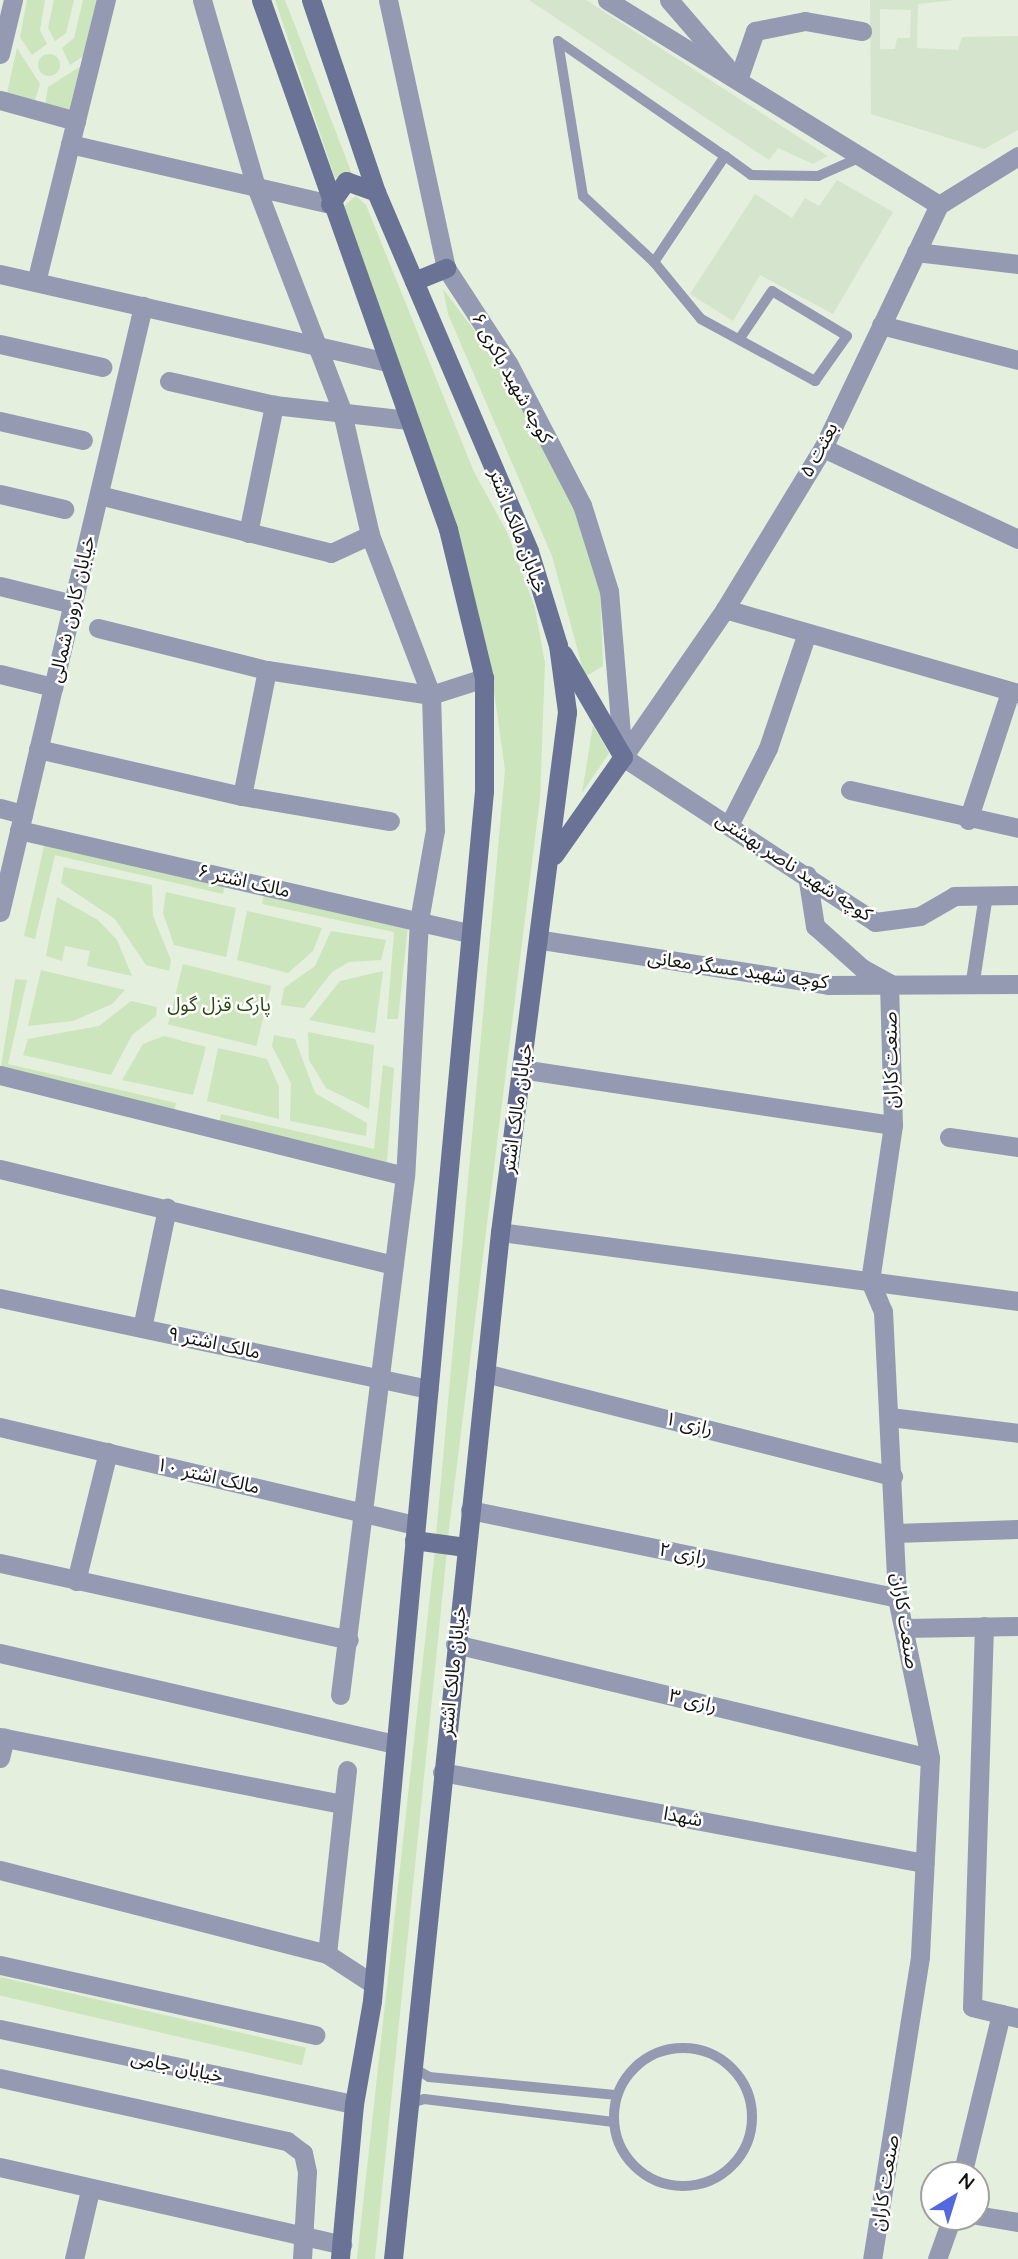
<!DOCTYPE html>
<meta charset="utf-8">
<style>
body{margin:0}
#map{position:relative;width:1018px;height:2259px;overflow:hidden;background:#e4efde;font-family:Quicksand,"Noto Sans Arabic",sans-serif}
div>[style]{position:absolute}
[style*='--x']{left:calc(var(--x)*1px);top:calc(var(--y)*1px);width:calc(var(--w)*1px);rotate:calc(var(--a)*1deg)}
.built>*{inset:0;background:#d5e4cc}
.green>*{inset:0;background:#cce5bc;transform-origin:0 0}
.round{border-radius:50%}
.service>*{height:10px;margin:-5px;padding:0 5px;transform-origin:5px;border-radius:5px;background:#939ab2}
.service>.ring{margin:-5px;padding:0;box-sizing:content-box;background:none;border:10px solid #939ab2;border-radius:50%}
.pedestrian>*{height:14px;margin:-7px;padding:0 7px;transform-origin:7px;border-radius:7px;background:#939ab2}
.minor>*{height:19px;margin:-9.5px;padding:0 9.5px;transform-origin:9.5px;border-radius:9.5px;background:#939ab2}
.tertiary>*{height:19px;margin:-9.5px;padding:0 9.5px;transform-origin:9.5px;border-radius:9.5px;background:#939ab2}
.secondary>*{height:19px;margin:-9.5px;padding:0 9.5px;transform-origin:9.5px;border-radius:9.5px;background:#6a7395}
span{translate:-50% -50%;white-space:nowrap;text-align:center;line-height:1.15;-webkit-text-stroke:5px #fff;paint-order:stroke}
.street-label{font-size:19px;color:#11150f}
.park-label{font-size:19px;color:#2a4711}
.north{position:absolute;left:920px;top:2161px;width:70px;height:70px;box-sizing:border-box;background:#fff;border:2px solid #a0a19f;border-radius:50%;rotate:38deg;font-size:19px;font-weight:700;line-height:28px;text-align:center;color:#11150f}
.north::after{content:'';display:block;margin:auto;width:24px;height:32px;background:#5569df;clip-path:polygon(50% 0,100% 100%,50% 72%,0 100%)}
</style>
<div id="map">
<div class="built">
<i style="clip-path:polygon(529px 0,586px 0,828px 156px,813px 164px,778px 148px,769px 160px)"></i>
<i style="clip-path:polygon(evenodd,870px 0,956px 0,918px 4px,917px 48px,958px 50px,962px 37px,1018px 36px,1018px 130px,984px 149px,871px 114px,870px 0,880px 9px,911px 10px,910px 38px,897px 38px,895px 49px,880px 49px,880px 9px)"></i>
<i style="clip-path:polygon(837px 180px,893px 212px,833px 314px,760px 275px,733px 321px,690px 294px,755px 194px,792px 218px,805px 198px,819px 206px)"></i>
</div>
<div class="green">
<i style="clip-path:polygon(27px 0,45px 0,40px 30px,47px 44px,32px 55px,20px 37px)"></i>
<i style="clip-path:polygon(54px 0,74px 0,66px 33px,55px 41px,48px 28px)"></i>
<i style="clip-path:polygon(83px 0,102px 0,89px 52px,70px 65px,62px 48px,74px 38px)"></i>
<i style="clip-path:polygon(275px 0,285px 0,352px 174px,335px 178px)"></i>
<i style="clip-path:polygon(17px 48px,40px 84px,35px 100px,7px 93px)"></i>
<i class="round" style="left:38px;top:54px;width:22px;height:22px"></i>
<i style="clip-path:polygon(84px 64px,72px 110px,45px 105px,48px 87px)"></i>
<i style="clip-path:polygon(356px 196px,366px 205px,474px 472px,507px 532px,535px 608px,545px 663px,540px 798px,448px 1537px,436px 1536px,505px 770px,489px 655px,343px 207px)"></i>
<i style="clip-path:polygon(443px 289px,508px 375px,578px 513px,600px 589px,603px 666px,585px 677px,552px 556px,448px 314px)"></i>
<i style="clip-path:polygon(593px 725px,609px 753px,582px 793px)"></i>
<i style="clip-path:polygon(45px 842px,225px 884px,223px 894px,55px 855px,35px 939px,24px 936px)"></i>
<i style="clip-path:polygon(64px 867px,152px 885px,153px 916px,171px 960px,169px 971px,146px 965px,115px 919px,61px 883px)"></i>
<i style="clip-path:polygon(166px 892px,236px 908px,226px 957px,174px 945px,163px 913px)"></i>
<i style="clip-path:polygon(264px 894px,408px 926px,398px 1019px,387px 1019px,394px 932px,262px 904px)"></i>
<i style="clip-path:polygon(57px 897px,98px 920px,117px 940px,132px 976px,87px 966px,90px 951px,65px 946px,62px 961px,46px 956px)"></i>
<i style="clip-path:polygon(247px 911px,322px 928px,313px 951px,288px 973px,237px 960px)"></i>
<i style="clip-path:polygon(331px 931px,386px 940px,381px 960px,349px 962px,332px 972px,304px 1008px,281px 1005px,284px 988px,315px 966px)"></i>
<i style="left:183px;top:964px;width:91px;height:62px;rotate:14deg"></i>
<i style="clip-path:polygon(41px 970px,125px 990px,112px 1004px,73px 1021px,28px 1026px)"></i>
<i style="clip-path:polygon(383px 971px,375px 1033px,309px 1020px,340px 981px)"></i>
<i style="clip-path:polygon(15px 979px,27px 980px,8px 1064px,176px 1103px,174px 1113px,0 1073px)"></i>
<i style="clip-path:polygon(131px 1001px,157px 1007px,156px 1016px,132px 1035px,111px 1075px,23px 1055px,28px 1039px,99px 1026px)"></i>
<i style="clip-path:polygon(308px 1032px,374px 1045px,369px 1109px,326px 1088px,309px 1060px)"></i>
<i style="clip-path:polygon(274px 1035px,295px 1039px,315px 1093px,367px 1123px,366px 1136px,290px 1121px,291px 1083px,272px 1046px)"></i>
<i style="clip-path:polygon(164px 1036px,206px 1047px,193px 1095px,122px 1080px,143px 1044px)"></i>
<i style="clip-path:polygon(218px 1048px,267px 1059px,279px 1087px,279px 1119px,207px 1101px)"></i>
<i style="clip-path:polygon(383px 1065px,394px 1068px,387px 1162px,219px 1124px,221px 1114px,374px 1149px)"></i>
<i style="clip-path:polygon(435px 1550px,447px 1551px,375px 2259px,357px 2259px)"></i>
<i style="left:0;top:1977px;width:314px;height:18px;rotate:13deg"></i>
</div>
<div class="service">
<i style="--x:725;--y:156;--w:128;--a:123.8"></i>
<i style="--x:654;--y:262;--w:97;--a:-137.1"></i>
<i style="--x:583;--y:196;--w:157;--a:-99.2"></i>
<i style="--x:558;--y:41;--w:203;--a:34.6"></i>
<i style="--x:725;--y:156;--w:32;--a:36"></i>
<i style="--x:751;--y:175;--w:67;--a:0.9"></i>
<i style="--x:818;--y:176;--w:47;--a:-23.8"></i>
<i style="--x:654;--y:262;--w:74;--a:50.5"></i>
<i style="--x:701;--y:319;--w:130;--a:28.5"></i>
<i style="--x:815;--y:381;--w:55;--a:-54.6"></i>
<i style="--x:847;--y:336;--w:87;--a:-149"></i>
<i style="--x:772;--y:291;--w:57;--a:124.2"></i>
<i class="ring" style="left:614px;top:2048px;width:128px;height:128px"></i>
<i style="--x:412;--y:2067;--w:20;--a:30"></i>
<i style="--x:429;--y:2077;--w:189;--a:5.5"></i>
<i style="--x:409;--y:2104;--w:16;--a:-18"></i>
<i style="--x:424;--y:2099;--w:191;--a:6.9"></i>
</div>
<div class="pedestrian">
<i style="--x:973;--y:981;--w:87;--a:-81.4"></i>
</div>
<div class="minor">
<i style="--x:202;--y:0;--w:191;--a:73.9"></i>
<i style="--x:255;--y:184;--w:240;--a:69"></i>
<i style="--x:341;--y:408;--w:130;--a:77.1"></i>
<i style="--x:370;--y:535;--w:171;--a:69.1"></i>
<i style="--x:431;--y:695;--w:135;--a:88.3"></i>
<i style="--x:435;--y:830;--w:92;--a:100"></i>
<i style="--x:419;--y:921;--w:255;--a:93.1"></i>
<i style="--x:405;--y:1176;--w:523;--a:97.14"></i>
<i style="--x:388;--y:0;--w:274;--a:77.8"></i>
<i style="--x:446;--y:268;--w:113;--a:56.9"></i>
<i style="--x:508;--y:363;--w:160;--a:62.5"></i>
<i style="--x:582;--y:505;--w:90;--a:72.6"></i>
<i style="--x:609;--y:591;--w:167;--a:85.2"></i>
<i style="--x:607;--y:0;--w:390;--a:31.7"></i>
<i style="--x:669;--y:0;--w:87;--a:49.2"></i>
<i style="--x:0;--y:54;--w:56;--a:-76.5"></i>
<i style="--x:738;--y:80;--w:52;--a:-70.9"></i>
<i style="--x:755;--y:31;--w:51;--a:-11.3"></i>
<i style="--x:805;--y:21;--w:58;--a:10"></i>
<i style="--x:0;--y:100;--w:79;--a:15.4"></i>
<i style="--x:70;--y:144;--w:267;--a:13"></i>
<i style="--x:916;--y:252;--w:103;--a:6.7"></i>
<i style="--x:0;--y:274;--w:396;--a:12.8"></i>
<i style="--x:36;--y:282;--w:291;--a:-76.1"></i>
<i style="--x:881;--y:325;--w:141;--a:14.3"></i>
<i style="--x:0;--y:344;--w:105;--a:12.7"></i>
<i style="--x:169;--y:381;--w:108;--a:12.9"></i>
<i style="--x:274;--y:405;--w:135;--a:6.4"></i>
<i style="--x:0;--y:421;--w:85;--a:12.9"></i>
<i style="--x:823;--y:448;--w:215;--a:25"></i>
<i style="--x:0;--y:494;--w:66;--a:13.2"></i>
<i style="--x:99;--y:495;--w:239;--a:14"></i>
<i style="--x:331;--y:553;--w:43;--a:-24.8"></i>
<i style="--x:248;--y:533;--w:131;--a:-78.5"></i>
<i style="--x:0;--y:586;--w:75;--a:13.9"></i>
<i style="--x:725;--y:609;--w:305;--a:16"></i>
<i style="--x:98;--y:628;--w:174;--a:14"></i>
<i style="--x:267;--y:670;--w:166;--a:8.7"></i>
<i style="--x:431;--y:695;--w:56;--a:-17.8"></i>
<i style="--x:0;--y:674;--w:55;--a:13.8"></i>
<i style="--x:38;--y:749;--w:209;--a:13"></i>
<i style="--x:242;--y:796;--w:150;--a:9.6"></i>
<i style="--x:623;--y:757;--w:180;--a:-55.4"></i>
<i style="--x:725;--y:609;--w:188;--a:-58.7"></i>
<i style="--x:823;--y:448;--w:269;--a:-64.5"></i>
<i style="--x:939;--y:205;--w:93;--a:-31.8"></i>
<i style="--x:623;--y:757;--w:301;--a:33.2"></i>
<i style="--x:875;--y:922;--w:45;--a:-7.6"></i>
<i style="--x:920;--y:916;--w:39;--a:-30"></i>
<i style="--x:954;--y:896;--w:64;--a:-0.9"></i>
<i style="--x:850;--y:790;--w:172;--a:12.7"></i>
<i style="--x:242;--y:796;--w:128;--a:-78.8"></i>
<i style="--x:0;--y:808;--w:24;--a:15"></i>
<i style="--x:968;--y:820;--w:135;--a:-71.8"></i>
<i style="--x:729;--y:825;--w:86;--a:-63.1"></i>
<i style="--x:768;--y:748;--w:121;--a:-71.3"></i>
<i style="--x:19;--y:830;--w:462;--a:12.9"></i>
<i style="--x:807;--y:875;--w:52;--a:81.1"></i>
<i style="--x:815;--y:926;--w:63;--a:41.8"></i>
<i style="--x:862;--y:968;--w:31;--a:29"></i>
<i style="--x:889;--y:983;--w:142;--a:88.4"></i>
<i style="--x:893;--y:1125;--w:158;--a:98.4"></i>
<i style="--x:870;--y:1281;--w:33;--a:67"></i>
<i style="--x:883;--y:1311;--w:287;--a:87.2"></i>
<i style="--x:897;--y:1598;--w:163;--a:78.3"></i>
<i style="--x:930;--y:1758;--w:199;--a:92.9"></i>
<i style="--x:920;--y:1957;--w:306;--a:99"></i>
<i style="--x:542;--y:940;--w:290;--a:8.9"></i>
<i style="--x:828;--y:985;--w:190;--a:-0.3"></i>
<i style="--x:521;--y:1069;--w:376;--a:8.6"></i>
<i style="--x:0;--y:1075;--w:417;--a:14"></i>
<i style="--x:949;--y:1137;--w:70;--a:8.2"></i>
<i style="--x:0;--y:1169;--w:405;--a:13.7"></i>
<i style="--x:500;--y:1232;--w:523;--a:7.59"></i>
<i style="--x:0;--y:1298;--w:438;--a:12"></i>
<i style="--x:142;--y:1328;--w:123;--a:-78.2"></i>
<i style="--x:485;--y:1373;--w:421;--a:14.2"></i>
<i style="--x:890;--y:1417;--w:129;--a:7.1"></i>
<i style="--x:0;--y:1427;--w:426;--a:13.3"></i>
<i style="--x:470;--y:1510;--w:436;--a:11.6"></i>
<i style="--x:894;--y:1533;--w:124;--a:-1.8"></i>
<i style="--x:0;--y:1563;--w:357;--a:12.4"></i>
<i style="--x:76;--y:1581;--w:133;--a:-76.1"></i>
<i style="--x:984;--y:1626;--w:381;--a:91.8"></i>
<i style="--x:972;--y:2007;--w:47;--a:13.4"></i>
<i style="--x:904;--y:1628;--w:114;--a:-1"></i>
<i style="--x:455;--y:1644;--w:488;--a:13.5"></i>
<i style="--x:0;--y:1653;--w:405;--a:13"></i>
<i style="--x:0;--y:1737;--w:349;--a:11.1"></i>
<i style="--x:0;--y:1758;--w:21;--a:-76"></i>
<i style="--x:442;--y:1772;--w:491;--a:10.7"></i>
<i style="--x:0;--y:1870;--w:338;--a:14.4"></i>
<i style="--x:327;--y:1954;--w:55;--a:33.1"></i>
<i style="--x:327;--y:1954;--w:185;--a:-83.8"></i>
<i style="--x:0;--y:1965;--w:323;--a:12.5"></i>
<i style="--x:0;--y:2078;--w:294;--a:12.4"></i>
<i style="--x:287;--y:2141;--w:20;--a:37"></i>
<i style="--x:303;--y:2153;--w:19;--a:78"></i>
<i style="--x:307;--y:2172;--w:87;--a:93.3"></i>
<i style="--x:0;--y:2167;--w:351;--a:12.8"></i>
<i style="--x:962;--y:2175;--w:166;--a:-76.4"></i>
<i style="--x:976;--y:2215;--w:43;--a:9.5"></i>
<i style="--x:74;--y:2259;--w:71;--a:-76.9"></i>
<i style="--x:937;--y:2259;--w:45;--a:-70.3"></i>
</div>
<div class="tertiary">
<i style="--x:0;--y:912;--w:623;--a:-76.72"></i>
<i style="--x:0;--y:2029;--w:362;--a:12"></i>
</div>
<div class="secondary">
<i style="--x:261;--y:0;--w:561;--a:70.53"></i>
<i style="--x:448;--y:529;--w:153;--a:76.4"></i>
<i style="--x:484;--y:678;--w:113;--a:90"></i>
<i style="--x:484;--y:791;--w:1215;--a:95.29"></i>
<i style="--x:372;--y:2001;--w:105;--a:99.9"></i>
<i style="--x:354;--y:2104;--w:156;--a:95.2"></i>
<i style="--x:311;--y:0;--w:203;--a:71.3"></i>
<i style="--x:376;--y:192;--w:390;--a:66.9"></i>
<i style="--x:529;--y:551;--w:98;--a:72.9"></i>
<i style="--x:558;--y:645;--w:68;--a:82.3"></i>
<i style="--x:567;--y:712;--w:524;--a:97.34"></i>
<i style="--x:500;--y:1232;--w:1033;--a:95.95"></i>
<i style="--x:330;--y:204;--w:28;--a:-55"></i>
<i style="--x:346;--y:181;--w:32;--a:20"></i>
<i style="--x:414;--y:281;--w:35;--a:-22"></i>
<i style="--x:554;--y:855;--w:120;--a:-54.9"></i>
<i style="--x:623;--y:757;--w:119;--a:-120.2"></i>
<i style="--x:414;--y:1540;--w:52;--a:7.7"></i>
</div>
<div class="street-label">
<span style="left:512px;top:378px;rotate:61deg">کوچه شهید باکری ۶</span>
<span style="left:819px;top:450px;rotate:-62deg">بعثت ۵</span>
<span style="left:518px;top:531px;rotate:69deg">خیابان مالک اشتر</span>
<span style="left:72px;top:609px;rotate:-77deg">خیابان کارون شمالی</span>
<span style="left:794px;top:867px;rotate:33deg">کوچه شهید ناصر بهشتی</span>
<span style="left:244px;top:881px;rotate:13deg">مالک اشتر ۶</span>
<span style="left:738px;top:970px;rotate:8deg">کوچه شهید عسگر معانی</span>
<span style="left:891px;top:1060px;rotate:-91deg">صنعت کاران</span>
<span style="left:517px;top:1108px;rotate:-82deg">خیابان مالک اشتر</span>
<span style="left:214px;top:1343px;rotate:12deg">مالک اشتر ۹</span>
<span style="left:689px;top:1424px;rotate:14deg">رازی ۱</span>
<span style="left:208px;top:1476px;rotate:13deg">مالک اشتر ۱۰</span>
<span style="left:683px;top:1554px;rotate:12deg">رازی ۲</span>
<span style="left:905px;top:1621px;rotate:81deg">صنعت کاران</span>
<span style="left:453px;top:1671px;rotate:-84deg">خیابان مالک اشتر</span>
<span style="left:693px;top:1701px;rotate:14deg">رازی ۳</span>
<span style="left:683px;top:1817px;rotate:11deg">شهدا</span>
<span style="left:177px;top:2067px;rotate:12deg">خیابان جامی</span>
<span style="left:885px;top:2183px;rotate:-81deg">صنعت کاران</span>
</div>
<div class="park-label">
<span style="left:219px;top:1005px">پارک قزل گول</span>
</div>
<div class="north">N</div>
</div>
